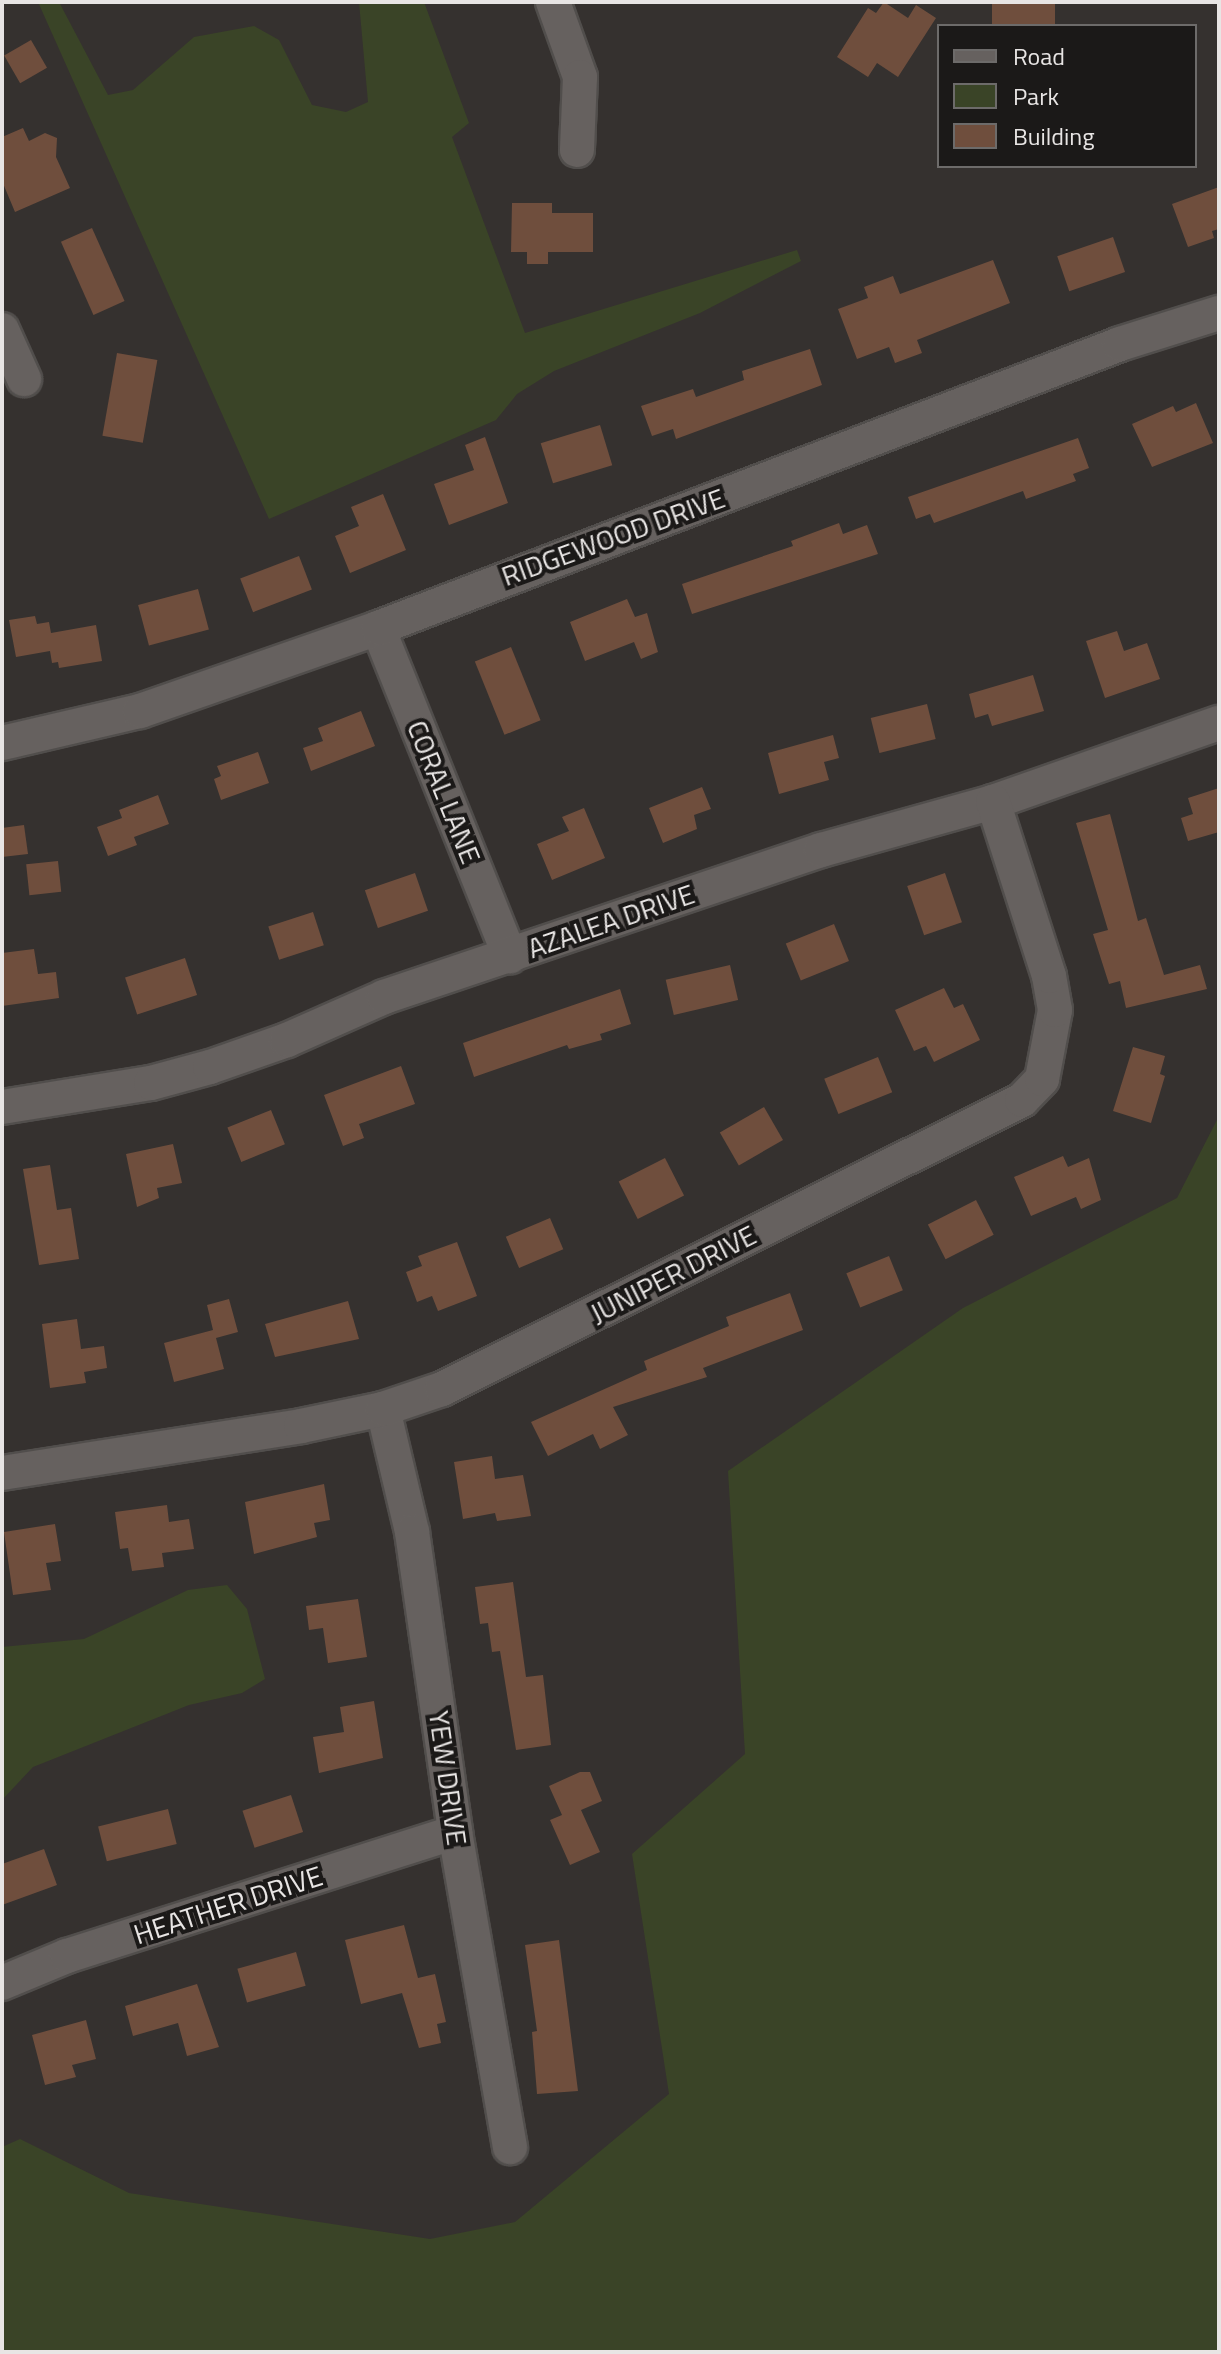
<!DOCTYPE html>
<style>
body{margin:0}
#map{position:relative;width:1221px;height:2354px;overflow:hidden;background:#35312f;font-family:"Titillium Web",sans-serif}
div>[style]{position:absolute}
[style*='--x']{left:calc(var(--x)*1px);top:calc(var(--y)*1px);width:calc(var(--w)*1px);rotate:calc(var(--a)*1deg)}
.green>*{inset:0;background:#3a4427}
.building>*{inset:0;background:#6f4e3d;transform-origin:0 0}
.roads{filter:drop-shadow(2px 0 #514e4c) drop-shadow(-2px 0 #514e4c) drop-shadow(0 2px #514e4c) drop-shadow(0 -2px #514e4c)}
.minor>*{height:34px;margin:-17px;padding:0 17px;transform-origin:17px;border-radius:17px;background:#66615f}
span{translate:-50% -50%;white-space:nowrap;text-align:center;line-height:1.15;-webkit-text-stroke:8px #1b1918;paint-order:stroke}
.street-label{font-size:28px;color:#e8e5e4}
.frame{position:absolute;inset:0;border:4px solid #e8e5e4;pointer-events:none}
.legend{position:absolute;left:937px;top:24px;width:260px;height:144px;box-sizing:border-box;background:#1b1918;border:2px solid #6d6b6a;margin:0;padding:10px 14px;list-style:none;font-size:24px;color:#e8e5e4}
.legend li{display:flex;align-items:center;gap:16px;height:40px}
.legend b{width:40px;border:2px solid #6d6b6a}
</style>
<div id="map">
<div class="green">
<i style="clip-path:polygon(38px 2px,59px 2px,108px 95px,133px 90px,194px 37px,254px 26px,279px 40px,312px 105px,346px 112px,368px 102px,359px 2px,424px 2px,469px 123px,452px 137px,525px 333px,797px 250px,801px 261px,700px 313px,554px 371px,517px 394px,496px 420px,269px 519px)"></i>
<i style="clip-path:polygon(1219px 1116px,1219px 2352px,2px 2352px,2px 2147px,20px 2139px,129px 2193px,430px 2239px,515px 2222px,669px 2094px,632px 1854px,745px 1754px,728px 1471px,963px 1308px,1177px 1198px)"></i>
<i style="clip-path:polygon(227px 1585px,247px 1609px,265px 1679px,242px 1693px,189px 1705px,33px 1767px,2px 1800px,2px 1647px,84px 1639px,188px 1590px)"></i>
</div>
<div class="building">
<i style="clip-path:polygon(884px 2px,908px 18px,916px 5px,936px 18px,898px 77px,877px 63px,868px 77px,837px 57px,868px 8px,876px 13px)"></i>
<i style="left:992px;top:2px;width:63px;height:24px"></i>
<i style="left:31px;top:40px;width:32px;height:31px;rotate:60deg"></i>
<i style="clip-path:polygon(23px 128px,29px 141px,45px 133px,57px 138px,56px 157px,70px 188px,15px 212px,2px 181px,2px 137px)"></i>
<i style="clip-path:polygon(1219px 187px,1219px 229px,1212px 231px,1214px 238px,1188px 247px,1172px 204px)"></i>
<i style="clip-path:polygon(512px 203px,552px 203px,552px 213px,593px 213px,593px 252px,548px 252px,548px 264px,527px 264px,527px 252px,511px 252px)"></i>
<i style="left:92px;top:228px;width:80px;height:34px;rotate:66deg"></i>
<i style="left:1113px;top:237px;width:37px;height:59px;rotate:71deg"></i>
<i style="clip-path:polygon(993px 260px,1010px 303px,917px 340px,922px 353px,895px 363px,889px 347px,857px 359px,838px 309px,868px 298px,864px 287px,893px 276px,900px 294px)"></i>
<i style="clip-path:polygon(810px 349px,822px 385px,676px 439px,673px 429px,652px 436px,641px 406px,693px 389px,696px 397px,744px 380px,742px 371px)"></i>
<i style="left:117px;top:353px;width:41px;height:84px;rotate:10deg"></i>
<i style="clip-path:polygon(1196px 403px,1213px 443px,1152px 467px,1132px 424px,1173px 406px,1176px 412px)"></i>
<i style="left:600px;top:425px;width:42px;height:62px;rotate:73deg"></i>
<i style="clip-path:polygon(485px 437px,508px 503px,449px 525px,434px 484px,474px 470px,465px 445px)"></i>
<i style="clip-path:polygon(1078px 438px,1089px 468px,1073px 474px,1076px 481px,1026px 499px,1023px 491px,934px 523px,930px 514px,916px 519px,908px 497px)"></i>
<i style="clip-path:polygon(383px 494px,406px 550px,350px 573px,335px 536px,359px 526px,351px 507px)"></i>
<i style="clip-path:polygon(839px 523px,843px 534px,867px 525px,878px 554px,692px 614px,682px 584px,793px 546px,791px 541px)"></i>
<i style="left:299px;top:556px;width:36px;height:63px;rotate:69deg"></i>
<i style="left:198px;top:589px;width:42px;height:62px;rotate:75deg"></i>
<i style="clip-path:polygon(627px 599px,635px 617px,647px 613px,658px 652px,641px 659px,634px 642px,585px 661px,570px 622px)"></i>
<i style="clip-path:polygon(35px 616px,37px 624px,49px 622px,51px 633px,96px 625px,102px 661px,59px 668px,58px 662px,52px 663px,50px 651px,16px 657px,9px 620px)"></i>
<i style="clip-path:polygon(1117px 631px,1124px 651px,1147px 643px,1160px 679px,1105px 698px,1086px 641px)"></i>
<i style="left:511px;top:647px;width:79px;height:39px;rotate:68deg"></i>
<i style="clip-path:polygon(1033px 675px,1044px 711px,992px 726px,988px 714px,975px 718px,969px 694px)"></i>
<i style="left:927px;top:704px;width:36px;height:58px;rotate:76deg"></i>
<i style="clip-path:polygon(361px 711px,375px 746px,311px 771px,303px 748px,323px 741px,318px 728px)"></i>
<i style="clip-path:polygon(833px 735px,839px 758px,824px 762px,829px 780px,779px 794px,768px 753px)"></i>
<i style="clip-path:polygon(258px 752px,269px 783px,221px 800px,214px 779px,221px 776px,217px 766px)"></i>
<i style="clip-path:polygon(702px 787px,711px 809px,694px 815px,697px 829px,663px 843px,649px 808px)"></i>
<i style="clip-path:polygon(1219px 788px,1219px 832px,1188px 841px,1181px 818px,1193px 814px,1188px 798px)"></i>
<i style="clip-path:polygon(158px 795px,169px 824px,134px 837px,137px 845px,108px 856px,97px 827px,122px 818px,119px 810px)"></i>
<i style="clip-path:polygon(584px 808px,605px 858px,552px 880px,537px 844px,569px 831px,562px 817px)"></i>
<i style="clip-path:polygon(1110px 814px,1138px 921px,1146px 918px,1164px 975px,1200px 965px,1207px 989px,1126px 1008px,1120px 981px,1109px 984px,1093px 934px,1108px 930px,1076px 823px)"></i>
<i style="clip-path:polygon(24px 825px,28px 854px,2px 857px,2px 828px)"></i>
<i style="left:58px;top:861px;width:31px;height:32px;rotate:84deg"></i>
<i style="left:415px;top:873px;width:40px;height:53px;rotate:71deg"></i>
<i style="left:945px;top:873px;width:52px;height:40px;rotate:71deg"></i>
<i style="left:313px;top:912px;width:35px;height:47px;rotate:72deg"></i>
<i style="left:834px;top:924px;width:40px;height:52px;rotate:68deg"></i>
<i style="clip-path:polygon(34px 949px,38px 974px,56px 972px,59px 998px,2px 1006px,2px 953px)"></i>
<i style="left:185px;top:958px;width:39px;height:63px;rotate:72deg"></i>
<i style="left:730px;top:965px;width:36px;height:66px;rotate:77deg"></i>
<i style="clip-path:polygon(944px 988px,954px 1008px,963px 1004px,980px 1040px,934px 1062px,926px 1046px,914px 1051px,895px 1010px)"></i>
<i style="clip-path:polygon(620px 989px,631px 1024px,600px 1034px,602px 1040px,569px 1049px,567px 1045px,474px 1077px,463px 1043px)"></i>
<i style="clip-path:polygon(1133px 1047px,1165px 1056px,1160px 1074px,1165px 1076px,1151px 1123px,1113px 1111px)"></i>
<i style="left:878px;top:1057px;width:38px;height:58px;rotate:68deg"></i>
<i style="clip-path:polygon(401px 1066px,415px 1104px,359px 1124px,364px 1138px,343px 1146px,324px 1095px)"></i>
<i style="left:764px;top:1107px;width:38px;height:51px;rotate:60deg"></i>
<i style="left:271px;top:1110px;width:37px;height:47px;rotate:68deg"></i>
<i style="clip-path:polygon(173px 1144px,182px 1183px,157px 1188px,159px 1198px,137px 1207px,126px 1154px)"></i>
<i style="clip-path:polygon(1063px 1156px,1068px 1167px,1089px 1158px,1101px 1200px,1081px 1209px,1076px 1197px,1031px 1216px,1014px 1177px)"></i>
<i style="left:665px;top:1158px;width:42px;height:52px;rotate:63deg"></i>
<i style="clip-path:polygon(50px 1165px,57px 1210px,71px 1208px,79px 1259px,39px 1265px,23px 1169px)"></i>
<i style="left:976px;top:1200px;width:39px;height:54px;rotate:63deg"></i>
<i style="left:550px;top:1218px;width:34px;height:48px;rotate:67deg"></i>
<i style="clip-path:polygon(457px 1242px,477px 1296px,438px 1311px,432px 1296px,417px 1302px,406px 1272px,422px 1266px,418px 1256px)"></i>
<i style="left:889px;top:1256px;width:37px;height:46px;rotate:68deg"></i>
<i style="clip-path:polygon(790px 1293px,803px 1330px,703px 1368px,707px 1377px,613px 1407px,628px 1435px,600px 1449px,593px 1434px,548px 1456px,531px 1422px,647px 1370px,644px 1361px,729px 1326px,726px 1317px)"></i>
<i style="clip-path:polygon(229px 1299px,238px 1332px,216px 1338px,224px 1369px,174px 1382px,164px 1343px,213px 1330px,207px 1305px)"></i>
<i style="clip-path:polygon(348px 1301px,359px 1339px,275px 1357px,265px 1324px)"></i>
<i style="clip-path:polygon(77px 1319px,81px 1349px,104px 1346px,107px 1368px,84px 1372px,86px 1383px,50px 1388px,42px 1324px)"></i>
<i style="clip-path:polygon(492px 1456px,495px 1479px,523px 1475px,531px 1516px,497px 1521px,495px 1513px,463px 1519px,454px 1462px)"></i>
<i style="clip-path:polygon(324px 1484px,330px 1520px,314px 1523px,317px 1537px,254px 1554px,245px 1502px)"></i>
<i style="clip-path:polygon(167px 1505px,169px 1522px,189px 1519px,194px 1549px,162px 1553px,164px 1567px,132px 1571px,128px 1548px,120px 1549px,115px 1512px)"></i>
<i style="clip-path:polygon(55px 1524px,61px 1561px,46px 1563px,51px 1590px,13px 1595px,4px 1532px)"></i>
<i style="clip-path:polygon(513px 1582px,526px 1677px,543px 1675px,551px 1745px,516px 1750px,500px 1651px,492px 1652px,488px 1623px,480px 1624px,475px 1587px)"></i>
<i style="clip-path:polygon(358px 1599px,367px 1657px,328px 1663px,323px 1628px,309px 1630px,306px 1606px)"></i>
<i style="clip-path:polygon(374px 1701px,383px 1758px,319px 1773px,313px 1737px,344px 1732px,340px 1707px)"></i>
<i style="clip-path:polygon(580px 1772px,590px 1772px,602px 1801px,581px 1810px,600px 1852px,570px 1865px,550px 1820px,562px 1815px,549px 1786px)"></i>
<i style="left:291px;top:1795px;width:39px;height:51px;rotate:72deg"></i>
<i style="left:168px;top:1809px;width:36px;height:72px;rotate:76deg"></i>
<i style="clip-path:polygon(44px 1849px,57px 1885px,2px 1905px,2px 1864px)"></i>
<i style="clip-path:polygon(404px 1925px,418px 1978px,435px 1974px,446px 2022px,437px 2024px,441px 2043px,419px 2048px,402px 1993px,361px 2004px,345px 1940px)"></i>
<i style="clip-path:polygon(559px 1940px,578px 2091px,537px 2094px,532px 2032px,537px 2031px,525px 1945px)"></i>
<i style="left:296px;top:1952px;width:35px;height:61px;rotate:74deg"></i>
<i style="clip-path:polygon(197px 1984px,219px 2047px,187px 2056px,178px 2023px,133px 2036px,125px 2006px)"></i>
<i style="clip-path:polygon(86px 2020px,96px 2059px,72px 2065px,76px 2077px,45px 2085px,32px 2035px)"></i>
</div>
<div class="roads">
<div class="minor">
<i style="--x:553;--y:2;--w:80;--a:70.2"></i>
<i style="--x:580;--y:77;--w:73;--a:92.4"></i>
<i style="--x:2;--y:330;--w:54;--a:65.8"></i>
<i style="--x:378;--y:628;--w:354;--a:68.1"></i>
<i style="--x:2;--y:743;--w:142;--a:-13.1"></i>
<i style="--x:140;--y:711;--w:252;--a:-19.2"></i>
<i style="--x:378;--y:628;--w:794;--a:-20.94"></i>
<i style="--x:1120;--y:344;--w:104;--a:-17.4"></i>
<i style="--x:2;--y:1107;--w:151;--a:-9.2"></i>
<i style="--x:151;--y:1083;--w:61;--a:-15.2"></i>
<i style="--x:210;--y:1067;--w:82;--a:-19.3"></i>
<i style="--x:287;--y:1040;--w:106;--a:-23.9"></i>
<i style="--x:384;--y:997;--w:461;--a:-18.6"></i>
<i style="--x:821;--y:850;--w:179;--a:-15.6"></i>
<i style="--x:993;--y:802;--w:239;--a:-19.3"></i>
<i style="--x:383;--y:1409;--w:126;--a:76.7"></i>
<i style="--x:412;--y:1532;--w:303;--a:81.8"></i>
<i style="--x:455;--y:1832;--w:320;--a:80.1"></i>
<i style="--x:2;--y:1473;--w:303;--a:-8.9"></i>
<i style="--x:301;--y:1426;--w:84;--a:-11.7"></i>
<i style="--x:383;--y:1409;--w:62;--a:-18.7"></i>
<i style="--x:442;--y:1389;--w:648;--a:-26.49"></i>
<i style="--x:1022;--y:1100;--w:29;--a:-46"></i>
<i style="--x:1042;--y:1079;--w:70;--a:-79.3"></i>
<i style="--x:1055;--y:1010;--w:35;--a:-100"></i>
<i style="--x:1049;--y:976;--w:183;--a:-107.8"></i>
<i style="--x:2;--y:1983;--w:70;--a:-22.6"></i>
<i style="--x:67;--y:1956;--w:407;--a:-17.7"></i>
</div>
</div>
<div class="street-label">
<span style="left:613px;top:537px;rotate:-20deg">RIDGEWOOD DRIVE</span>
<span style="left:444px;top:792px;rotate:68deg">CORAL LANE</span>
<span style="left:611px;top:921px;rotate:-19deg">AZALEA DRIVE</span>
<span style="left:673px;top:1274px;rotate:-27deg">JUNIPER DRIVE</span>
<span style="left:448px;top:1778px;rotate:82deg">YEW DRIVE</span>
<span style="left:228px;top:1905px;rotate:-18deg">HEATHER DRIVE</span>
</div>
<div class="frame"></div>
<ul class="legend">
<li><b style="height:10px;background:#66615f"></b>Road</li>
<li><b style="height:22px;background:#3a4427"></b>Park</li>
<li><b style="height:22px;background:#6f4e3d"></b>Building</li>
</ul>
</div>
